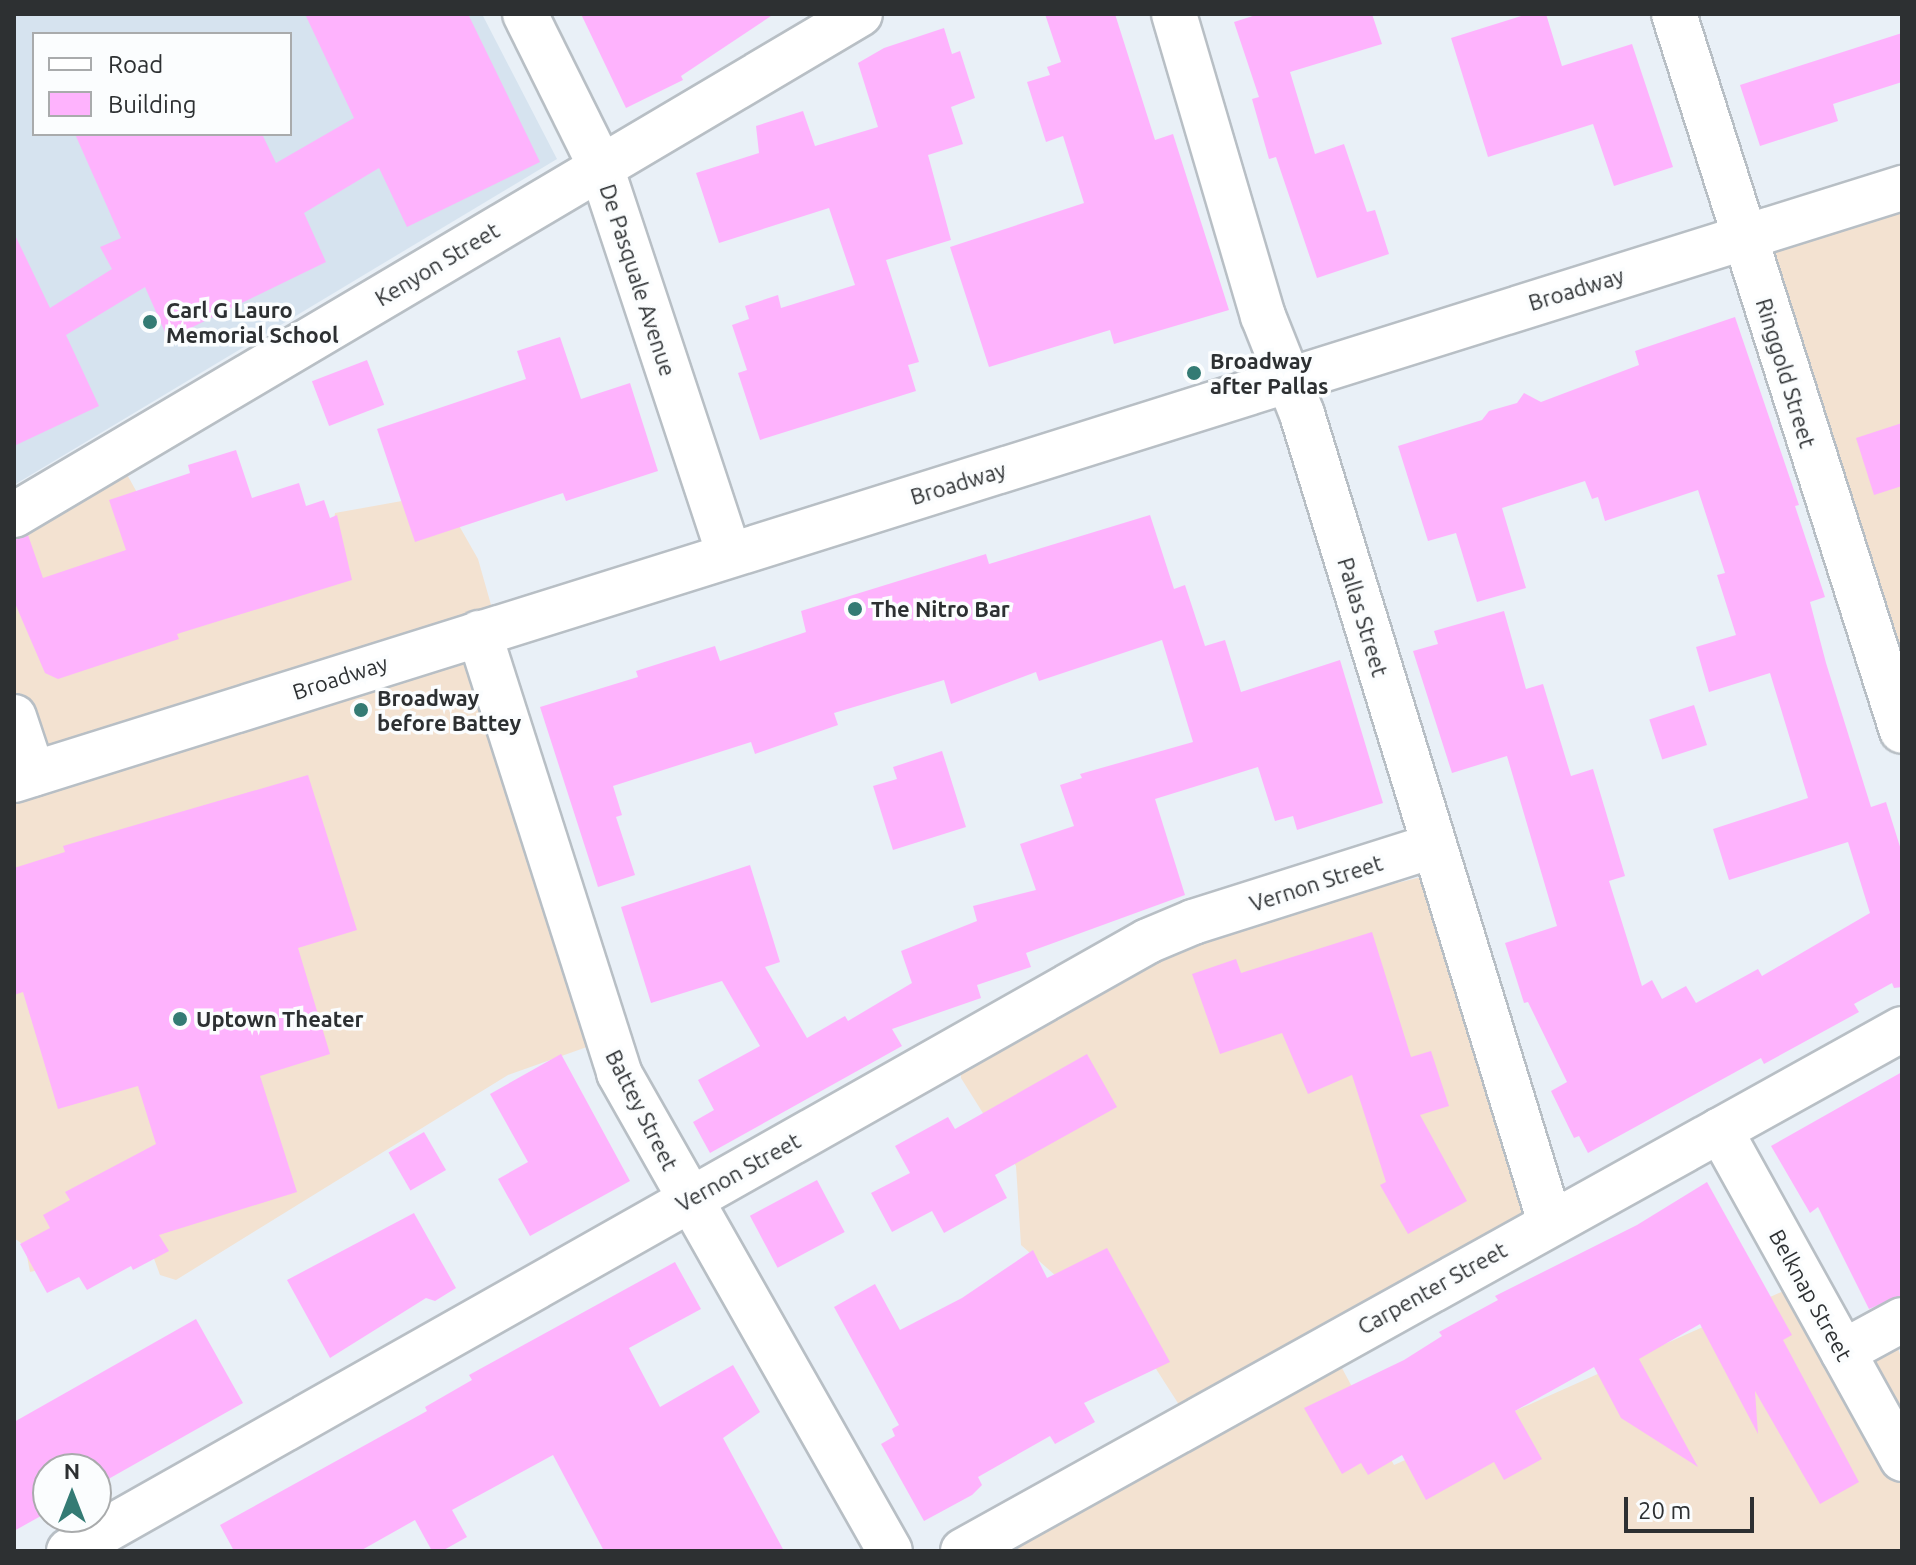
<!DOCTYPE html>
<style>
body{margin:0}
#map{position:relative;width:1916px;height:1565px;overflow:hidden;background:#e9f0f7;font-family:Ubuntu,sans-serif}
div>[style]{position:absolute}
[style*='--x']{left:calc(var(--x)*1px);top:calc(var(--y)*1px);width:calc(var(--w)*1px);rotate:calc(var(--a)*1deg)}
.commercial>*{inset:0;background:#f3e2d1}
.built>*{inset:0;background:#d6e3ef}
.building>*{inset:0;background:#feb3fd;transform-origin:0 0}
.roads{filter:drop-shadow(2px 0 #b8bfc5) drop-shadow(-2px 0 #b8bfc5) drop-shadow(0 2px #b8bfc5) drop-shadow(0 -2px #b8bfc5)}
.minor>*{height:44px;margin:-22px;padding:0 22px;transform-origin:22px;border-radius:22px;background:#fff}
.major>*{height:44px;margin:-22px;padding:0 22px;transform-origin:22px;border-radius:22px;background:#fff}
.dots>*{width:22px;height:22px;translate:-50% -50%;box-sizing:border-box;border:4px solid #fbfdfe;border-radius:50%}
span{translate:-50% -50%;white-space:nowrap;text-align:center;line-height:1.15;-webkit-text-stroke:7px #fbfdfe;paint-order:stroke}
.street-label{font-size:22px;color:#2d3032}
.poi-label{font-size:22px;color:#2d3032;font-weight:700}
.left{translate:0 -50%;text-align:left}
.frame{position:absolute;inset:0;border:16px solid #2d3032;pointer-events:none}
.legend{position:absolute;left:32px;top:32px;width:260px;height:104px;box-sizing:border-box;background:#fbfdfe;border:2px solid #a9abac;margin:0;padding:10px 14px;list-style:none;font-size:24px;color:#2d3032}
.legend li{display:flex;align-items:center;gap:16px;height:40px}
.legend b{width:40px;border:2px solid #a9abac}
.north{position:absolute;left:32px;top:1453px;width:80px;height:80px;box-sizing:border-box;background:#fbfdfe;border:2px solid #a9abac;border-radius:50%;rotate:0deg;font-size:22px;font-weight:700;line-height:32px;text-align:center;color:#2d3032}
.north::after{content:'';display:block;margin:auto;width:28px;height:36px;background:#347b74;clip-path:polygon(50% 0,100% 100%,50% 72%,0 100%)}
.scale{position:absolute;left:1624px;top:1497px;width:130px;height:36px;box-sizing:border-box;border:4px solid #2d3032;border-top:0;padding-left:10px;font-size:24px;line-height:28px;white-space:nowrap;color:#2d3032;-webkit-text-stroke:6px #fbfdfe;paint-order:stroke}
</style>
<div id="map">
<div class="commercial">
<i style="clip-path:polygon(1902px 198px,1902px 724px,1754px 251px)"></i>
<i style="clip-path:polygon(124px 469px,177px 565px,325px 577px,335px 513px,441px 494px,478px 559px,499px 633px,601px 1042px,508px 1075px,176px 1280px,160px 1275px,149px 1245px,30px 1272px,25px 1246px,14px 1238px,14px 528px)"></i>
<i style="clip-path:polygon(1446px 871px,1555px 1218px,1336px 1357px,1394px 1465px,1799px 1284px,1838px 1338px,1893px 1331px,1902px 1361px,1902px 1551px,977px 1551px,1192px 1425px,1099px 1280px,1056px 1276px,1021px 1245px,1016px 1166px,961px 1078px,961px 1070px,1156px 942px)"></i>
</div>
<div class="built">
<i style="clip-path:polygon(evenodd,14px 14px,482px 14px,557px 159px,14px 485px,14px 14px,34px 34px,290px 34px,290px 134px,34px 134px,34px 34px)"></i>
</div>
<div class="building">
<i style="clip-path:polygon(305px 14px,468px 14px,540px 162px,407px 227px,379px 168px,304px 213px,326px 262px,168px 339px,145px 287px,66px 335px,99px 406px,14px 446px,14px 233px,50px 308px,112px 269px,100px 247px,121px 238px,75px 134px,262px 134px,276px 163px,354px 118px)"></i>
<i style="clip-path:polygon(581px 14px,774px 14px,681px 76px,683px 80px,626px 108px)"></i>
<i style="clip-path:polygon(1045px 14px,1115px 14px,1155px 140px,1173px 134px,1229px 310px,1114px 344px,1110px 330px,989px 367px,950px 247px,1084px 203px,1063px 136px,1046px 142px,1027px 82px,1050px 75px,1047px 67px,1061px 62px)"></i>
<i style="clip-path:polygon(1259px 14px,1372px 14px,1382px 44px,1290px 72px,1315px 154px,1344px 144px,1367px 212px,1375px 210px,1389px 254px,1317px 278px,1276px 157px,1269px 159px,1252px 99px,1259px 97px,1234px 22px)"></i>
<i style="clip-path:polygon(1528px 14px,1546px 14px,1562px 66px,1632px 44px,1673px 167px,1614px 186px,1593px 124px,1488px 157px,1451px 38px)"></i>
<i style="clip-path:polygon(944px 28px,952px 54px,960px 51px,975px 98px,951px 107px,963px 144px,928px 155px,951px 240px,886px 260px,919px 362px,908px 365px,916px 391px,760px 440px,738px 373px,747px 370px,732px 325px,749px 319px,745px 306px,778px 295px,781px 308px,855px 285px,829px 208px,719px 243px,696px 173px,759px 153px,756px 126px,803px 111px,815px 146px,878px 127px,858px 63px,884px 48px)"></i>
<i style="clip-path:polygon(1902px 33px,1902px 82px,1833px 104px,1838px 121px,1760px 146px,1740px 85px)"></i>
<i style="clip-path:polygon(1735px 317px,1799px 505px,1795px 506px,1825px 597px,1810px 602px,1826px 663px,1871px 807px,1886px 802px,1902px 853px,1902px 987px,1894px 988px,1892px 983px,1854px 1004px,1859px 1012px,1764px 1064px,1761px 1058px,1588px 1153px,1579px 1136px,1574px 1138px,1551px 1091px,1567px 1082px,1528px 1002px,1524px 1003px,1505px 943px,1557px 926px,1507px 756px,1452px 773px,1413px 651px,1438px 644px,1434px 631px,1504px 611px,1526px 689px,1543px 684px,1571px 776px,1593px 769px,1625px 876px,1609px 881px,1642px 986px,1652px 980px,1662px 999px,1686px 986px,1696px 1003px,1758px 969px,1762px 976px,1870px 913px,1848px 842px,1729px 880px,1713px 829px,1808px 798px,1770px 673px,1709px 692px,1696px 647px,1736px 635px,1717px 575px,1725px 573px,1698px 490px,1605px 521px,1598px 497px,1592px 499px,1585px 481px,1502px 508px,1526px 588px,1477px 602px,1456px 533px,1428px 541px,1398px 446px,1482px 420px,1489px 411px,1517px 403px,1524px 393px,1541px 402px,1639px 365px,1635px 351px)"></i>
<i style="clip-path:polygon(560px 337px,581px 399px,630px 383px,658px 471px,566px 501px,563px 493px,415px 542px,377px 429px,526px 379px,517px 351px)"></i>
<i style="left:367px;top:360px;width:48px;height:59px;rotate:69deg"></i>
<i style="clip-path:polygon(1902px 423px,1902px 486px,1874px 495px,1856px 438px)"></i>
<i style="clip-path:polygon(236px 450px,252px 498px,299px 483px,306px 506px,324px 500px,330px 518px,337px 515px,352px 580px,177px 634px,179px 639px,58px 679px,45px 673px,14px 601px,14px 540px,28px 535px,43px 578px,126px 550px,109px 500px,190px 473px,188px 465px)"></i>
<i style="clip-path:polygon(1150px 515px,1174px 589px,1185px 585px,1205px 646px,1225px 640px,1241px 692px,1340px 660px,1383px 803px,1297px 830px,1293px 816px,1275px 821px,1258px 767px,1155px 799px,1185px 895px,1026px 953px,1031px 967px,977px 985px,981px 998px,892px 1029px,902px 1046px,710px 1153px,693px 1122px,714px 1110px,698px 1080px,760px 1046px,722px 981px,651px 1003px,621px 907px,750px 865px,780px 962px,765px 967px,807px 1038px,845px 1016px,848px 1021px,912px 983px,901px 951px,977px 921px,973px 906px,1036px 890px,1020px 844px,1074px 826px,1060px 785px,1082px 778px,1080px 774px,1193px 742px,1162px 640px,1039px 681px,1036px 672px,951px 704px,944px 680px,834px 713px,838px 725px,755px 754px,751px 742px,613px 786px,622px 815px,616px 817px,635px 875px,598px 887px,540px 707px,638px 677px,636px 671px,715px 646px,720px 661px,806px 632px,801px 611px,986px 554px,989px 564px)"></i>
<i style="left:1694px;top:705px;width:42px;height:47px;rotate:72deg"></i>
<i style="clip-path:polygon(942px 751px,966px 827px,893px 850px,873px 786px,897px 779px,893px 767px)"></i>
<i style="clip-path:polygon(308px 775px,357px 930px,298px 948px,330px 1054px,260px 1076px,297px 1192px,159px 1235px,169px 1251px,133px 1270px,131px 1266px,87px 1290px,79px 1277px,47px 1293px,20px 1244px,50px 1228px,43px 1215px,70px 1200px,65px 1192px,156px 1144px,138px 1086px,58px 1109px,23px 992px,14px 995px,14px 868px,65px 852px,63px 846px)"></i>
<i style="clip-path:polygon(1372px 932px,1411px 1057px,1431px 1051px,1449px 1106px,1420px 1115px,1467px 1201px,1408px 1234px,1380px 1185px,1386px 1182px,1352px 1075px,1308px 1094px,1282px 1033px,1220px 1054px,1192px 974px,1236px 959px,1241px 973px)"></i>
<i style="clip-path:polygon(561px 1054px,630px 1181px,530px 1236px,498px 1179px,528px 1162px,490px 1094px)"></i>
<i style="clip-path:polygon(1087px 1054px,1117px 1107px,995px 1175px,1007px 1198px,944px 1233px,932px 1211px,892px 1232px,871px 1193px,910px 1173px,895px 1146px,948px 1117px,955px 1129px)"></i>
<i style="clip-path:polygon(1902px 1072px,1902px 1295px,1869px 1309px,1818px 1207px,1810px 1213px,1771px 1146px)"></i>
<i style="left:424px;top:1132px;width:44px;height:41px;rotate:60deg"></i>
<i style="left:817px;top:1180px;width:59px;height:76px;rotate:62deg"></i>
<i style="clip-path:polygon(1707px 1182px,1792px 1335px,1783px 1340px,1859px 1482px,1820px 1504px,1755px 1391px,1758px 1434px,1700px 1324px,1639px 1359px,1698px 1467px,1621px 1418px,1594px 1367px,1515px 1411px,1542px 1459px,1504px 1480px,1494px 1462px,1426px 1500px,1402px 1455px,1368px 1475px,1361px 1463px,1342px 1474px,1304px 1408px,1404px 1360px,1442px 1336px,1439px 1332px,1498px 1300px,1495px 1296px,1637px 1225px)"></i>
<i style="clip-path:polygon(414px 1213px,456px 1288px,435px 1301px,426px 1298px,330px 1358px,287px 1280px)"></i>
<i style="clip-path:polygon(1107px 1248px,1170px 1362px,1084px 1403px,1095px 1422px,1055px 1444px,1050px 1436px,978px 1477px,982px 1485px,972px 1495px,924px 1521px,881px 1444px,895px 1436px,892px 1429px,899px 1425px,834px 1307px,875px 1284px,900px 1330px,962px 1298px,1033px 1250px,1047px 1278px)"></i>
<i style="clip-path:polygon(675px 1262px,701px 1309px,629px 1348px,660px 1407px,733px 1365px,760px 1412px,723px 1438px,784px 1551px,604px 1551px,553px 1455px,452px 1510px,467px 1537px,442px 1551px,432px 1551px,415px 1520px,360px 1551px,234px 1551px,220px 1525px,427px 1411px,425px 1407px,472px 1380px,469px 1375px)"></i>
<i style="clip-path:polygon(196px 1319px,243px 1403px,96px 1486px,96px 1469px,48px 1469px,48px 1512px,14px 1531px,14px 1422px)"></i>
</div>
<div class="roads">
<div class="minor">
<i style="--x:525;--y:14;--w:171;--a:63.6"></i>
<i style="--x:601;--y:167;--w:408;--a:71.7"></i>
<i style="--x:1174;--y:14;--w:315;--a:73.6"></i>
<i style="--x:1263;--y:316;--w:105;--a:68.3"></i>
<i style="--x:1302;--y:414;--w:845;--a:72.94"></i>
<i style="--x:1674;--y:14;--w:752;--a:72.36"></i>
<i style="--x:14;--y:515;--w:983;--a:-30.63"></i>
<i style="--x:479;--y:633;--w:462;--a:72.3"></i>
<i style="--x:619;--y:1073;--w:549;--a:60.45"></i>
<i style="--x:14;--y:717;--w:60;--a:71.6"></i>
<i style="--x:1720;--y:1130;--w:376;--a:61"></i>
<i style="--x:1843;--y:1352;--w:67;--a:-28.5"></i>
<i style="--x:69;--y:1551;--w:1239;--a:-29.48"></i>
<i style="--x:1148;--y:941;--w:49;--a:-22.9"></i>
<i style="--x:1193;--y:922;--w:251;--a:-17.6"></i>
<i style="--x:963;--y:1551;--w:1074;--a:-29.07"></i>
</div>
<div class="major">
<i style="--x:14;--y:780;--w:1979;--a:-17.41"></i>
</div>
</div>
<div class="dots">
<i style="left:150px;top:322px;background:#347b74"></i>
<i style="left:1194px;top:373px;background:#347b74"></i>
<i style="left:855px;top:609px;background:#347b74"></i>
<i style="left:361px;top:710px;background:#347b74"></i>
<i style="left:180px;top:1019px;background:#347b74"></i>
</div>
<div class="street-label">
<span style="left:437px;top:264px;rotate:-31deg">Kenyon Street</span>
<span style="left:638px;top:280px;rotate:72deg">De Pasquale Avenue</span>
<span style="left:1576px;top:289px;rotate:-17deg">Broadway</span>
<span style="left:1786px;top:373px;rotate:73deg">Ringgold Street</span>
<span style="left:958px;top:483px;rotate:-17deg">Broadway</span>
<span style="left:1363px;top:617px;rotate:73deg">Pallas Street</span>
<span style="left:340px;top:677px;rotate:-18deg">Broadway</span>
<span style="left:1316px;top:883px;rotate:-18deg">Vernon Street</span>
<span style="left:642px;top:1110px;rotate:63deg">Battey Street</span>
<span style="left:738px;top:1172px;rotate:-29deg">Vernon Street</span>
<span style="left:1432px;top:1288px;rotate:-29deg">Carpenter Street</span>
<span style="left:1811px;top:1295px;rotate:61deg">Belknap Street</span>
</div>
<div class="poi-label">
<span class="left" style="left:166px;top:322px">Carl G Lauro<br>Memorial School</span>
<span class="left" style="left:1210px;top:373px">Broadway<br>after Pallas</span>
<span class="left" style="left:871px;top:609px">The Nitro Bar</span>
<span class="left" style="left:377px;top:710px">Broadway<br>before Battey</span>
<span class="left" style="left:196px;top:1019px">Uptown Theater</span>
</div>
<div class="frame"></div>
<ul class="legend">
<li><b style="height:10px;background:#fff"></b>Road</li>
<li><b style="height:22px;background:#feb3fd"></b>Building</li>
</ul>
<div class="north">N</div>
<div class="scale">20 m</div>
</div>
